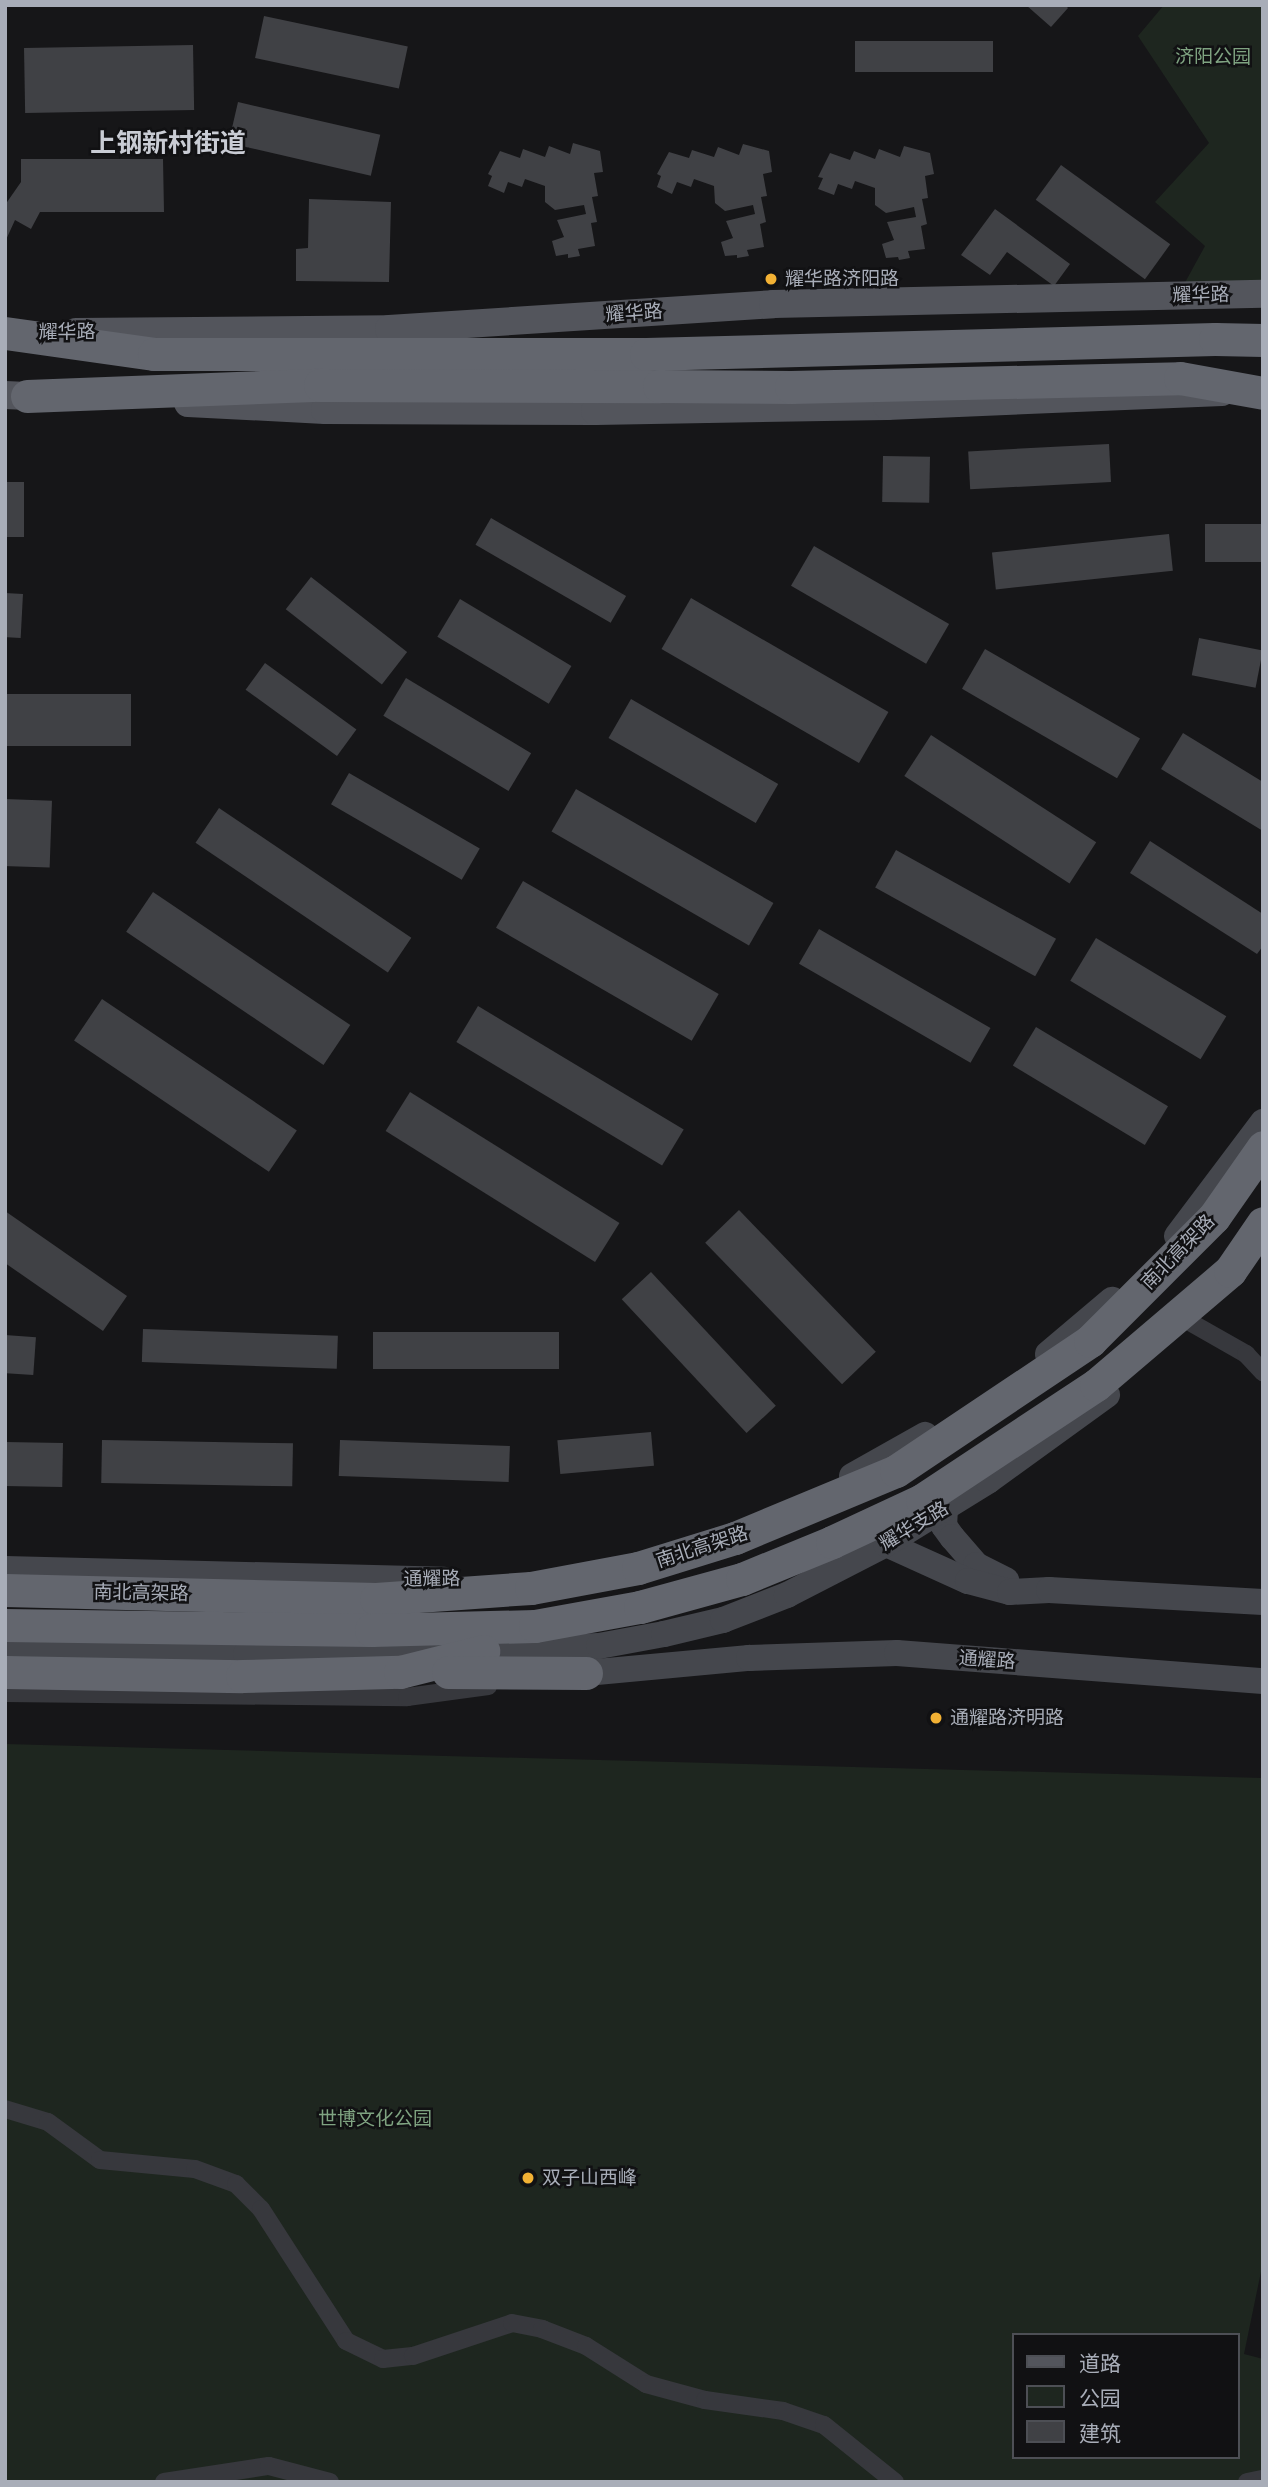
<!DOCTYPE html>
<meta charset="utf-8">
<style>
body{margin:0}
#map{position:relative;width:1268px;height:2487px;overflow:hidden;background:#161618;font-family:Rubik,"Noto Sans SC",sans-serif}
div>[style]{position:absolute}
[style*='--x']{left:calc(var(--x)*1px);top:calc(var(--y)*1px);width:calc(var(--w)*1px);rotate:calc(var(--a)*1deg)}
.green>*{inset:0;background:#1e261f}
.building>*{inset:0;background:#404145;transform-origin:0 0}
.street>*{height:18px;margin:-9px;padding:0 9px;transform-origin:9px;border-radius:9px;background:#37383d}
.secondary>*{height:26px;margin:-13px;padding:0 13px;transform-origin:13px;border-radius:13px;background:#45474d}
.primary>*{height:28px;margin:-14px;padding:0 14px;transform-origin:14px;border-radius:14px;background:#53555c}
.highway>*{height:33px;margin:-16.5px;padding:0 16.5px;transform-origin:16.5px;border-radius:16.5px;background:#63666e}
.highway-bridge>*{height:33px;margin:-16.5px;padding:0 16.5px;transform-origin:16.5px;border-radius:16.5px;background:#63666e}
.dots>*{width:19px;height:19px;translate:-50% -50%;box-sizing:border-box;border:4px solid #111113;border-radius:50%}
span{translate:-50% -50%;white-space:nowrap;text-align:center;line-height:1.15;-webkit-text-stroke:5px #111113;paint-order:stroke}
.park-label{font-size:19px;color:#7fa381}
.poi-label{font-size:19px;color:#a8adb8}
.left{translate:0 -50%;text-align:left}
.street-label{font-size:19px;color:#a8adb8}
.district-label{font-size:26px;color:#c9ccd4;font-weight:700}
.frame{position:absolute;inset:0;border:7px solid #a8adb8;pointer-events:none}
.legend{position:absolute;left:1012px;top:2333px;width:228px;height:126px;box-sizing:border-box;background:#111113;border:2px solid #4d4f55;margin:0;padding:9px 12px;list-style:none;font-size:21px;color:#a8adb8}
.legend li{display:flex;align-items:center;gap:14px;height:35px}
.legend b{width:35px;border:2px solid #4d4f55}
</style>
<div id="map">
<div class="green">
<i style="clip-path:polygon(1164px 5px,1263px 5px,1263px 286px,1182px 288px,1205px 246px,1155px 202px,1209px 143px,1138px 36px)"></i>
<i style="clip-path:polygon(evenodd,5px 1744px,1263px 1778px,1263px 2262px,1244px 2354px,1263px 2359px,1263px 2482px,5px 2482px,5px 1744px,1014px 2335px,1238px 2335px,1238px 2457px,1014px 2457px,1014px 2335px)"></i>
</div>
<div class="building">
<i style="clip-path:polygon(1026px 5px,1065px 5px,1068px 8px,1051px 27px)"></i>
<i style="left:264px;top:16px;width:147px;height:43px;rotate:12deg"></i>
<i style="left:855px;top:41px;width:138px;height:31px"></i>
<i style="left:193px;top:45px;width:65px;height:169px;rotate:89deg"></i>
<i style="left:238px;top:102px;width:146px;height:42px;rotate:13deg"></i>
<i style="clip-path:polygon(573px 143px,600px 151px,603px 172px,594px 173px,598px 196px,592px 197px,597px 222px,591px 223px,595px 246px,578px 249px,580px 256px,568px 258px,568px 254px,556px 256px,552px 241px,564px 237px,557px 220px,586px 214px,584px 205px,555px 210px,545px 202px,545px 186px,525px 179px,522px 187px,508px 182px,504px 193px,488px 186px,492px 176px,488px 174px,500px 151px,520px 158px,523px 149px,545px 157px,549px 146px,570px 154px)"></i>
<i style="clip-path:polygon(743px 144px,769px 151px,772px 172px,763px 174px,767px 196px,761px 197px,766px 222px,760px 224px,764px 247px,747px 250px,749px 256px,737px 258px,737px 255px,725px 256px,721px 242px,733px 238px,726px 221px,755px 214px,753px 205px,725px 211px,715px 203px,714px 186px,694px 179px,691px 187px,677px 182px,672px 194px,657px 187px,661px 176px,657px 174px,669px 152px,689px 158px,692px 150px,714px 157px,718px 147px,739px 155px)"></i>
<i style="clip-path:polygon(904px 146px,930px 153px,934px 174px,925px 176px,928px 198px,922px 199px,927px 224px,921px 226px,925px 249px,908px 251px,910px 258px,899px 260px,898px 257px,886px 258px,882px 244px,894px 240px,887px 222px,916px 217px,914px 207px,886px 213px,875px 205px,875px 188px,855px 181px,852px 189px,838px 184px,834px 195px,818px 189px,823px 178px,818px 177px,830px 153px,850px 160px,854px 151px,875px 159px,879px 149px,900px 157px)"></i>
<i style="clip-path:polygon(21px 159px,163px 159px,164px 212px,40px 212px,31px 229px,15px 220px,5px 242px,5px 205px,21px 182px)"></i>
<i style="left:1061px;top:165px;width:135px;height:43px;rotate:36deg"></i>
<i style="clip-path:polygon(309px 199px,391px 202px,389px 282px,296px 281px,296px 249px,308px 248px)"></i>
<i style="clip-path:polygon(995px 209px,1070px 264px,1054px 286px,1007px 252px,990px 275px,961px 255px)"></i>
<i style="left:1109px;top:444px;width:38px;height:141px;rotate:87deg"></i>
<i style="left:883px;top:456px;width:47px;height:46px;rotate:1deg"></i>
<i style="left:5px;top:482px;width:19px;height:55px"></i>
<i style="left:491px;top:518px;width:156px;height:31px;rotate:30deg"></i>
<i style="left:1263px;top:524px;width:38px;height:58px;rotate:90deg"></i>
<i style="left:1169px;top:534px;width:37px;height:178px;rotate:84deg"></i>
<i style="left:814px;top:546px;width:156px;height:46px;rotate:30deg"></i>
<i style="left:311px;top:577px;width:122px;height:41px;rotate:38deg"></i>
<i style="left:5px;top:593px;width:18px;height:44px;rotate:3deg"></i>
<i style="left:691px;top:598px;width:228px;height:59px;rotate:30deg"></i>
<i style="left:460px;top:599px;width:130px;height:44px;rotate:31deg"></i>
<i style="left:1199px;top:638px;width:65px;height:38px;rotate:11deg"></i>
<i style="left:985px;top:649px;width:179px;height:46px;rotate:30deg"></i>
<i style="left:265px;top:663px;width:113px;height:33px;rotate:36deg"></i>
<i style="left:406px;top:678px;width:146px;height:44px;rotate:31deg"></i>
<i style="left:5px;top:694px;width:126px;height:52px"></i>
<i style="left:631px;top:699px;width:170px;height:45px;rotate:30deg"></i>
<i style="clip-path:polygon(1183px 733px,1263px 782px,1263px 831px,1161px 769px)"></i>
<i style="left:931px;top:735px;width:197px;height:49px;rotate:33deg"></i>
<i style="left:349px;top:773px;width:151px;height:36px;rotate:30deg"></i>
<i style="left:576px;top:789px;width:228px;height:49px;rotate:30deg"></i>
<i style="left:5px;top:799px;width:47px;height:67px;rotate:2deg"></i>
<i style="left:219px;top:808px;width:232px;height:42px;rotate:34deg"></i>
<i style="clip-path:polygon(1150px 841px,1263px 914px,1263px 946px,1257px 954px,1130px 873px)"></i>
<i style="left:896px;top:850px;width:183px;height:43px;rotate:29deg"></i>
<i style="left:523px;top:881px;width:226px;height:54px;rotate:30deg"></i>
<i style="left:153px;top:892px;width:238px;height:48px;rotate:34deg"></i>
<i style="left:819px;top:929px;width:198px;height:40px;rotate:30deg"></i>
<i style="left:1096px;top:938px;width:152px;height:50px;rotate:31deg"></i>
<i style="left:102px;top:999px;width:235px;height:50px;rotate:34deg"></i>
<i style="left:478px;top:1006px;width:240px;height:42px;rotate:31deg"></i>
<i style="left:1036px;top:1027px;width:154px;height:45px;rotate:31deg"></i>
<i style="left:410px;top:1092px;width:247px;height:46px;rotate:32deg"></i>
<i style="left:739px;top:1210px;width:197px;height:47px;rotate:46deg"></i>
<i style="clip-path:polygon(5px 1211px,127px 1296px,103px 1331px,5px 1263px)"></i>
<i style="left:651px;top:1272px;width:183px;height:40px;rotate:47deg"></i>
<i style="left:143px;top:1329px;width:195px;height:33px;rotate:2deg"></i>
<i style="left:373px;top:1332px;width:186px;height:37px"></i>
<i style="left:5px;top:1335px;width:31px;height:38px;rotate:4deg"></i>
<i style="left:651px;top:1432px;width:34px;height:94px;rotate:85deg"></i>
<i style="left:102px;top:1440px;width:191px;height:43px;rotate:1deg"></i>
<i style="left:340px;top:1440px;width:170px;height:36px;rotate:2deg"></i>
<i style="left:5px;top:1442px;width:58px;height:44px;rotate:1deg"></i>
</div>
<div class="street">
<i style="--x:1188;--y:1321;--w:67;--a:29.6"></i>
<i style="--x:1246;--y:1354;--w:25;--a:47"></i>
<i style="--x:5;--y:1693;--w:402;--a:0.6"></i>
<i style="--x:407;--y:1697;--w:82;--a:-7.7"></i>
<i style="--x:5;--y:2109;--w:45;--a:16.8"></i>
<i style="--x:48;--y:2122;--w:64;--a:36.2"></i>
<i style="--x:100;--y:2160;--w:95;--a:5.4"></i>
<i style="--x:195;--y:2169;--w:44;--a:20.1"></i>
<i style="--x:236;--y:2184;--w:35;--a:45"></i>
<i style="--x:261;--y:2209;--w:157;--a:57.2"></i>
<i style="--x:346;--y:2341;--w:41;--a:25.9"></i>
<i style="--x:383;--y:2359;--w:30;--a:-6"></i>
<i style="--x:413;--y:2356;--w:104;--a:-18.4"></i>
<i style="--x:512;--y:2323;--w:31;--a:11"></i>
<i style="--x:542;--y:2329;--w:47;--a:21.1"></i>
<i style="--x:586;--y:2346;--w:71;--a:32.3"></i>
<i style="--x:646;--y:2384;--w:61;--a:15.2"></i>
<i style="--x:705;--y:2400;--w:79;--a:8"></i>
<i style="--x:783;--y:2411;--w:43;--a:18.9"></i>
<i style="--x:824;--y:2425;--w:91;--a:38.8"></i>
<i style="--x:164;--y:2482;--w:106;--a:-8.7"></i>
<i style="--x:269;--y:2466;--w:63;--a:14.7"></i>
<i style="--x:1247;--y:2482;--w:16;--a:-11"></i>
</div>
<div class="secondary">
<i style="--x:1177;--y:1236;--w:143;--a:-53"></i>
<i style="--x:1048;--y:1354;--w:84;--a:-40.2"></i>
<i style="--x:852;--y:1476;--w:84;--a:-29.3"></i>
<i style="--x:945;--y:1508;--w:18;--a:93"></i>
<i style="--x:944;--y:1526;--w:14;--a:54"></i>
<i style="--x:952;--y:1537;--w:37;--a:49"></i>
<i style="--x:976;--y:1565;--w:34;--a:27"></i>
<i style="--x:886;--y:1544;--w:90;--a:24.3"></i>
<i style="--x:968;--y:1581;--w:43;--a:14.7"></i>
<i style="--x:1010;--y:1592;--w:39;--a:-3"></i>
<i style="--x:1049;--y:1590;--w:214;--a:3.2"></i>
<i style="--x:5;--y:1569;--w:439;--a:1.4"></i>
<i style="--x:5;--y:1649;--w:241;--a:1.2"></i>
<i style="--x:246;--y:1654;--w:237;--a:-0.7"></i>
<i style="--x:483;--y:1651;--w:116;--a:-2.5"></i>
<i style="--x:599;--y:1646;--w:66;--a:-10.5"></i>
<i style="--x:664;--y:1634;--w:61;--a:-13.3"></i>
<i style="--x:723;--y:1620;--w:69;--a:-21.3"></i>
<i style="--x:787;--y:1595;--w:111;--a:-27.3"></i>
<i style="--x:886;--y:1544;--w:120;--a:-31.7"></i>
<i style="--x:988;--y:1481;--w:147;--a:-35.9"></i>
<i style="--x:586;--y:1673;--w:164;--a:-5.3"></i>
<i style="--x:749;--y:1658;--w:148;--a:-1.9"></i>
<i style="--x:897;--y:1653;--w:367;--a:4.4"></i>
</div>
<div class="primary">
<i style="--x:76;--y:332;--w:313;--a:-0.5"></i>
<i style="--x:389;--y:329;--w:385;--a:-3.7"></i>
<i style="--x:773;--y:304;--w:490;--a:-1.2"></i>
<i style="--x:5;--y:395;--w:45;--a:2.5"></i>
<i style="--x:188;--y:403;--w:137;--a:2.9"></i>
<i style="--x:325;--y:410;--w:270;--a:0.2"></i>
<i style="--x:595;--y:411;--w:292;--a:-1"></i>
<i style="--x:887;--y:406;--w:335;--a:-2.4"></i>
</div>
<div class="highway">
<i style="--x:5;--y:333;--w:150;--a:8"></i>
<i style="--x:154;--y:354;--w:492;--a:0"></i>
<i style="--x:646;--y:354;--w:569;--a:-1.51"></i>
<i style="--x:1215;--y:339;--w:48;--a:1.2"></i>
<i style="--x:27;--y:396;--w:293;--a:-2.2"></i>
<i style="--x:320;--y:385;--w:339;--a:0.2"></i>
<i style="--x:5;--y:1590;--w:371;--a:1.4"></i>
<i style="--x:376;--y:1599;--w:155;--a:-4.1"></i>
<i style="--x:531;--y:1588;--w:109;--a:-10.6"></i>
<i style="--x:638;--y:1568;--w:102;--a:-17.2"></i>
<i style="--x:735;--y:1538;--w:174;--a:-22.6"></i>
<i style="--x:896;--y:1471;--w:234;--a:-33.8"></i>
<i style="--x:1090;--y:1341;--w:175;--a:-45"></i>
<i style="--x:1214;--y:1217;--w:85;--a:-55"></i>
<i style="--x:5;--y:1625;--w:366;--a:0.8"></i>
<i style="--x:371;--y:1630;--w:164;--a:-1.4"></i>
<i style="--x:535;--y:1626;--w:107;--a:-10.3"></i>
<i style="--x:640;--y:1607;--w:106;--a:-15.4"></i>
<i style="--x:742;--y:1579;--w:97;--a:-22.3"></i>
<i style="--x:832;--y:1542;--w:99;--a:-25"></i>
<i style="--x:922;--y:1500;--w:209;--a:-33.5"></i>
<i style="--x:1096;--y:1385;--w:176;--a:-40.4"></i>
<i style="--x:1230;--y:1271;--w:58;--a:-55.5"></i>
<i style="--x:5;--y:1672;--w:237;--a:1"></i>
<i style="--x:242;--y:1676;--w:158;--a:-1.5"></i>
<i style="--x:400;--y:1672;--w:86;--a:-14.2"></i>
<i style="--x:448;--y:1672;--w:138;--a:0.4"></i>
</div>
<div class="highway-bridge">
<i style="--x:659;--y:386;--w:132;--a:0.4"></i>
<i style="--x:791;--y:387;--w:389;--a:-1.3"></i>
<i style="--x:1180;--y:378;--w:84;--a:10.2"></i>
</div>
<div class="dots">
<i style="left:771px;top:279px;background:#f2b134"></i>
<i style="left:936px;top:1718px;background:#f2b134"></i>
<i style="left:528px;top:2178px;background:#f2b134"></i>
</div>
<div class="park-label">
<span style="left:1213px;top:57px">济阳公园</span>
<span style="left:375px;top:2119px">世博文化公园</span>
</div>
<div class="poi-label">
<span class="left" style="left:785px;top:279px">耀华路济阳路</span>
<span class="left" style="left:950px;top:1718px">通耀路济明路</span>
<span class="left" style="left:542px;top:2178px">双子山西峰</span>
</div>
<div class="street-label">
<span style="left:1201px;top:295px;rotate:-1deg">耀华路</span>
<span style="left:634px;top:313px;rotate:-4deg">耀华路</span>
<span style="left:67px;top:332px">耀华路</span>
<span style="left:1178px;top:1252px;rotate:-46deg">南北高架路</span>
<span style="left:914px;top:1526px;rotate:-31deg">耀华支路</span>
<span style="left:702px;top:1547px;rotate:-18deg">南北高架路</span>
<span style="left:432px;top:1579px;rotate:-1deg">通耀路</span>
<span style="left:141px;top:1593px;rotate:1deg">南北高架路</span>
<span style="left:987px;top:1660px;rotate:4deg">通耀路</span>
</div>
<div class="district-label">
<span style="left:168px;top:144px">上钢新村街道</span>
</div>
<div class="frame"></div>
<ul class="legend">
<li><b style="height:9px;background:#53555c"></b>道路</li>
<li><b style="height:19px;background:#1e261f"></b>公园</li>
<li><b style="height:19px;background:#404145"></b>建筑</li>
</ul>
</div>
